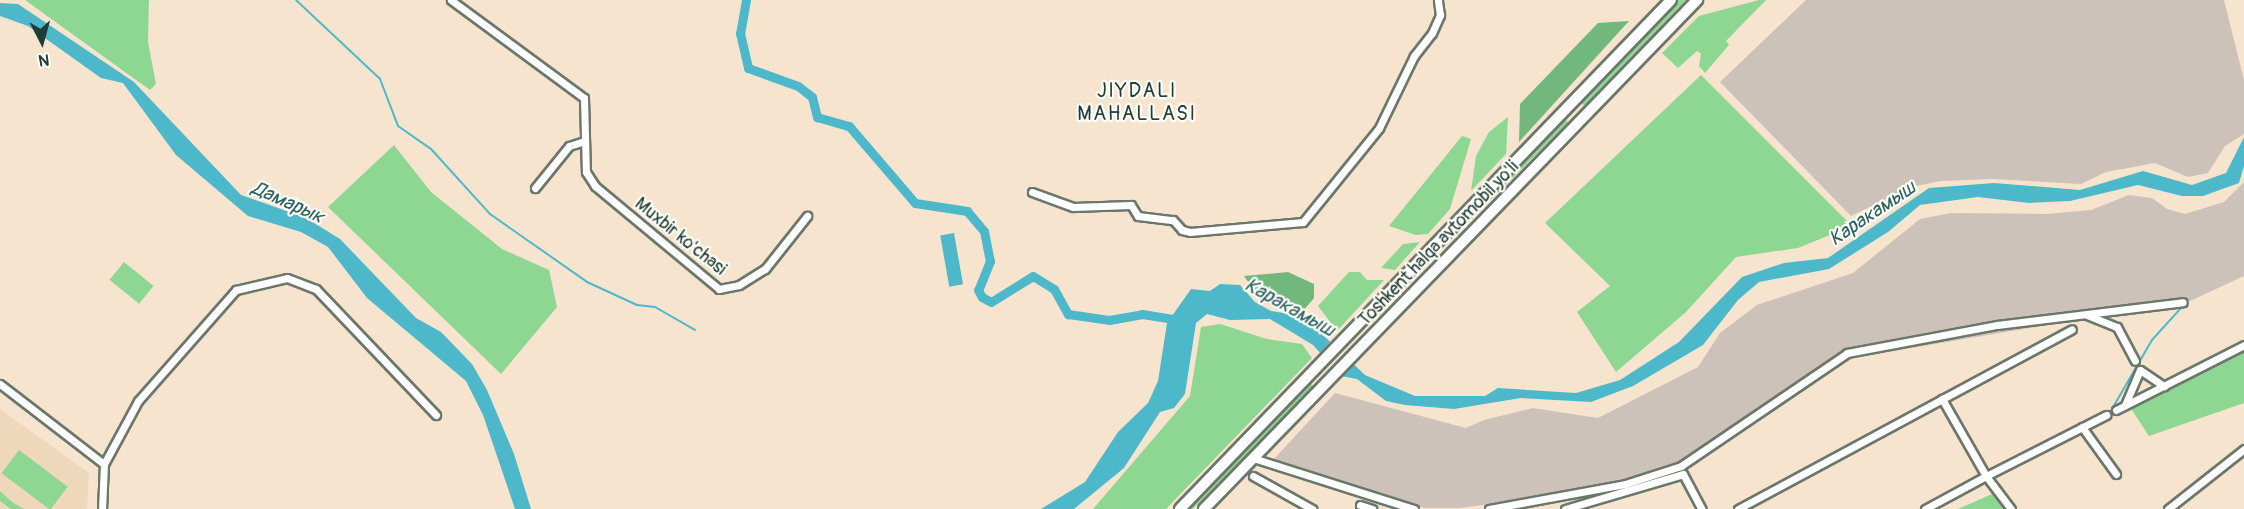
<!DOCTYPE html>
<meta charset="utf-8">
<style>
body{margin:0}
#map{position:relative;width:2244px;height:509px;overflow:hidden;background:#f7e4ce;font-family:Pangolin,sans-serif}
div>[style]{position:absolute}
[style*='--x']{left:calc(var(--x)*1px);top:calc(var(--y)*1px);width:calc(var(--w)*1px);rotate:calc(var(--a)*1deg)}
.built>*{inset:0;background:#eed7bb}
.industrial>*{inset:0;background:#ccc2b9}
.green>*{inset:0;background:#8ed792;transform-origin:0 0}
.forest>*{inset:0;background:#72b87c}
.water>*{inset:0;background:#4eb8cb;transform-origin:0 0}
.pier>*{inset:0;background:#f7e4ce}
.stream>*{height:2px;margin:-1px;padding:0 1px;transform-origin:1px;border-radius:1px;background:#4eb8cb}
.canal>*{height:9px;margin:-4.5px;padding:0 4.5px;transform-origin:4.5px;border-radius:4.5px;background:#4eb8cb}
.roads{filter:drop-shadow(2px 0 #6b776a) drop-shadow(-2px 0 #6b776a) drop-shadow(0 2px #6b776a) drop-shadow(0 -2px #6b776a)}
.minor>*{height:7px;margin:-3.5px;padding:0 3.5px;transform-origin:3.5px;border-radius:3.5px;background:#fff}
.trunk>*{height:10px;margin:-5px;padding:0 5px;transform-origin:5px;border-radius:5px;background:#fff}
span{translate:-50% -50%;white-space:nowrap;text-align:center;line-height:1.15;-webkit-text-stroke:4.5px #fdfcf7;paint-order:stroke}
.street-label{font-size:18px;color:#1f3d34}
.neighbourhood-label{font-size:20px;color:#1f3d34;letter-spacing:1.5px}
.water-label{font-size:20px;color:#2d6261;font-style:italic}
.north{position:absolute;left:12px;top:12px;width:60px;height:60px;-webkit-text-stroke:4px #fdfcf7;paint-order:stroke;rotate:174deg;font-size:16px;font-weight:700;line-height:24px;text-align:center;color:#1f3d34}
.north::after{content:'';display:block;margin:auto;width:21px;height:27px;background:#1f3d34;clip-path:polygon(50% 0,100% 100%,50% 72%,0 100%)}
</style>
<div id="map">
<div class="built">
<i style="clip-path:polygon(0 409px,89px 473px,87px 509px,0 509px)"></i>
</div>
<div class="industrial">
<i style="clip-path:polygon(1806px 0,2224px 0,2244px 80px,2244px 134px,2225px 146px,2208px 173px,2188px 177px,2155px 163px,2106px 172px,2081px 184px,1993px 179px,1941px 181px,1911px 187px,1851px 216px,1720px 82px)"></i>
<i style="clip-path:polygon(2244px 182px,2244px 276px,2190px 301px,1846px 359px,1674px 473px,1625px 486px,1460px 508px,1425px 508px,1273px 460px,1335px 393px,1466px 428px,1484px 420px,1533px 408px,1598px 418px,1698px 367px,1720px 333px,1757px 305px,1853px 273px,1920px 219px,1951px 213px,2047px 214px,2091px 210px,2129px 195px,2152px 198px,2167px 209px,2185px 214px,2224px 202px)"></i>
</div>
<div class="green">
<i style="clip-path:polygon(25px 0,149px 0,148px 42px,156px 84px,150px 90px)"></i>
<i style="clip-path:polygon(1678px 0,1686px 0,1584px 106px,1581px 102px)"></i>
<i style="clip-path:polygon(1759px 0,1766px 0,1726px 41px,1729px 45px,1705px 73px,1699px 66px,1701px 54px,1697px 51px,1678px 68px,1662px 53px,1699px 16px)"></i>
<i style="clip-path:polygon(1701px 75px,1852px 226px,1798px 248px,1736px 257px,1686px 312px,1616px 372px,1577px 312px,1610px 286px,1545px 223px)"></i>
<i style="clip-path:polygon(1508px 117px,1506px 154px,1471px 191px,1476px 156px,1489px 132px)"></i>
<i style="left:1564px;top:118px;width:6px;height:276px;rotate:45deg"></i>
<i style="clip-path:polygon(1462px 136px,1471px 139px,1450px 209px,1428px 234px,1416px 235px,1389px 226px)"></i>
<i style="clip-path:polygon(394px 145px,431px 192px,502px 249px,549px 270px,557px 307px,501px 374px,328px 207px)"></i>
<i style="clip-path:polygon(1420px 242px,1395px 270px,1381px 268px,1403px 244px)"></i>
<i style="left:124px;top:262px;width:38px;height:23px;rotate:39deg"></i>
<i style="clip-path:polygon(1349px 272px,1360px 272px,1367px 280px,1384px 280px,1337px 331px,1318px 306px)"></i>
<i style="clip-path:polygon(1220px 324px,1267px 339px,1302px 344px,1312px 358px,1166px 509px,1093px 509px,1190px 396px,1201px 327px)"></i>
<i style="clip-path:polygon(2244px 345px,2244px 403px,2149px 436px,2126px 401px)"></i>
<i style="left:1310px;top:383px;width:6px;height:175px;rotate:45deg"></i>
<i style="left:19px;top:450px;width:61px;height:29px;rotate:37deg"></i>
<i style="clip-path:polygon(0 491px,12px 502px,24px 509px,11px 509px,0 501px)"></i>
<i style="clip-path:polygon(1992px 494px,2004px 509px,1958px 509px)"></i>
</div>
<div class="forest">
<i style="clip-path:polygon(1629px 21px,1519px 142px,1520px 104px,1598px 23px)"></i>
<i style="clip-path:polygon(1288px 272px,1314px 284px,1314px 298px,1303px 311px,1263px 303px,1244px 276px)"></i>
</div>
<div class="water">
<i style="clip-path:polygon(0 3px,18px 4px,134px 82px,241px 195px,306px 218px,340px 239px,416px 318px,441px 332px,472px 364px,487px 390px,514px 454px,531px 509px,515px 509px,483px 415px,466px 381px,367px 298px,328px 247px,301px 232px,248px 216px,176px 155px,123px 83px,101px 78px,28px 26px,0 16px)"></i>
<i style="clip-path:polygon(2244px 137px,2244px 166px,2239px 183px,2203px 196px,2182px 196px,2138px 185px,2070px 201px,2029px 203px,1978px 197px,1920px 205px,1888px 232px,1829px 269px,1759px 282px,1738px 300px,1703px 345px,1633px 386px,1591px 402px,1521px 398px,1454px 409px,1405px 405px,1386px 401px,1357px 379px,1341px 376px,1313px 345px,1270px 319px,1230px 320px,1207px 314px,1196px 323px,1185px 394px,1174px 408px,1160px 412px,1124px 468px,1074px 509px,1041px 509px,1085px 482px,1118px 432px,1148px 403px,1158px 381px,1167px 323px,1191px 289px,1210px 291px,1220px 284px,1240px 285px,1255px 302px,1271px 311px,1303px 316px,1365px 375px,1415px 396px,1485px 396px,1498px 388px,1576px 393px,1620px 380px,1679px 342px,1742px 277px,1784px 263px,1828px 258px,1929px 188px,1994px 183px,2080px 190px,2143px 171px,2192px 185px,2226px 173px)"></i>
<i style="left:954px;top:233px;width:52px;height:14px;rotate:80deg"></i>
</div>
<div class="pier">
<i style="clip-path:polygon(1332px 340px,1355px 362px,1338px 378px,1318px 355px)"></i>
</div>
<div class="stream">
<i style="--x:296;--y:0;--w:115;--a:43.2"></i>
<i style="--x:380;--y:79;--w:50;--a:69"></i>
<i style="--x:398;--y:126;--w:40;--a:34.9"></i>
<i style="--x:431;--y:149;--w:88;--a:47.8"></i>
<i style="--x:490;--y:214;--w:118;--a:35"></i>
<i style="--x:587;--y:282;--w:55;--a:24.7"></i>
<i style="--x:637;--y:305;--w:18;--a:6"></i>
<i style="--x:655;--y:307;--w:46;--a:29.9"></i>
<i style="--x:2105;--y:421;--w:94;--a:-59.9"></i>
<i style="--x:2152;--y:340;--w:43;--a:-47.8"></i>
</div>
<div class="canal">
<i style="--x:746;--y:0;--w:34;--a:100"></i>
<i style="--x:740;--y:33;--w:36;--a:77"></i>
<i style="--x:748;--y:68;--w:53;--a:19.8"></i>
<i style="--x:798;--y:86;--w:18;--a:38"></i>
<i style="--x:812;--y:97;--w:21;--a:76"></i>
<i style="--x:817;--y:117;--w:33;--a:16"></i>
<i style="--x:849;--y:126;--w:101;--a:49.4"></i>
<i style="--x:915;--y:203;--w:53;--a:8.7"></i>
<i style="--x:967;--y:211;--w:26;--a:50"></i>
<i style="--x:984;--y:231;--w:31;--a:79"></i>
<i style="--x:990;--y:261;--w:31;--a:112"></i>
<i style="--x:978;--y:290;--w:8;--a:60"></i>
<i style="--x:982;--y:297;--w:10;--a:29"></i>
<i style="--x:991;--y:302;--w:49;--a:-31.8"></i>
<i style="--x:1033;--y:276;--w:25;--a:32"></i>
<i style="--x:1054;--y:289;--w:29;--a:61"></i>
<i style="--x:1068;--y:314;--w:41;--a:8.3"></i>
<i style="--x:1109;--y:320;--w:34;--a:-10"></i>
<i style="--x:1142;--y:314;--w:36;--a:9"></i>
</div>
<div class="roads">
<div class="minor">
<i style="--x:451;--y:0;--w:165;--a:36.4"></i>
<i style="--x:584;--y:98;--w:74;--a:88.5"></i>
<i style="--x:586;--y:172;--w:17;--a:57"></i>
<i style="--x:595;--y:186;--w:161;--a:39.7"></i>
<i style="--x:719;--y:289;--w:20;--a:-11"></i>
<i style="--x:739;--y:285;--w:31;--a:-32"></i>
<i style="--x:765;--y:269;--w:68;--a:-51.6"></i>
<i style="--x:535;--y:188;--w:54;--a:-51"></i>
<i style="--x:569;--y:146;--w:16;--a:-18"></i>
<i style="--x:1032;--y:192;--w:44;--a:20.1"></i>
<i style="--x:1073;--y:207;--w:58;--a:-2"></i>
<i style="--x:1131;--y:205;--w:13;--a:58"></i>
<i style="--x:1138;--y:216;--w:35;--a:7"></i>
<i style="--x:1173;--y:220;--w:13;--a:48"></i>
<i style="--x:1182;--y:230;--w:8;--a:14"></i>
<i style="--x:1190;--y:232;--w:113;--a:-5.1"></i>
<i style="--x:1303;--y:222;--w:121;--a:-51"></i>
<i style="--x:1379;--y:128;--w:80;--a:-64.1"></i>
<i style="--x:1414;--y:56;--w:29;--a:-52"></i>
<i style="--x:1432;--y:33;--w:20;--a:-66"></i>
<i style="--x:1440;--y:15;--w:15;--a:-98"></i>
<i style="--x:2087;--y:315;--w:32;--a:22"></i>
<i style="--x:2117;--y:327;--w:38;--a:62"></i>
<i style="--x:0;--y:384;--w:131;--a:37.6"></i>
<i style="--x:104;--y:464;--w:45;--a:92.5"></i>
<i style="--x:2125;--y:405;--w:38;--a:-67"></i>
<i style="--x:2140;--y:370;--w:29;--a:34"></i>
<i style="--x:2116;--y:410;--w:144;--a:-26.9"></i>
<i style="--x:2082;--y:427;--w:58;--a:54.1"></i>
<i style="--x:1253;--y:458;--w:169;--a:17.6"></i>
<i style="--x:104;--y:464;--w:72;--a:-61.6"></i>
<i style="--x:138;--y:401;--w:148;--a:-48.6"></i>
<i style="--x:236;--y:290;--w:52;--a:-13.2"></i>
<i style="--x:287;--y:278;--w:31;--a:21"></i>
<i style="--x:316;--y:289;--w:174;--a:46.4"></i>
<i style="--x:1253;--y:476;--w:68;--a:29.2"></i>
<i style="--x:1360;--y:505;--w:13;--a:18"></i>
<i style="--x:1489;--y:509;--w:138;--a:-10.4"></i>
<i style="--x:1625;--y:484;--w:59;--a:-17.8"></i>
<i style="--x:1681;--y:466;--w:201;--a:-34.2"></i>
<i style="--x:1847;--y:353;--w:153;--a:-10.6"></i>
<i style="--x:1997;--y:325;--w:187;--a:-7"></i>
<i style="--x:1565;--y:509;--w:123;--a:-16.5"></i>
<i style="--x:1683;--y:474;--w:40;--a:62"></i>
<i style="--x:1738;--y:509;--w:379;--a:-28.3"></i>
<i style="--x:1925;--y:509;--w:69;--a:-28.4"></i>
<i style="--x:1986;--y:476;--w:89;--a:-119.7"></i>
<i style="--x:2011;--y:509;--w:41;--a:-127.1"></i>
<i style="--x:1986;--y:476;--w:135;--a:-26.9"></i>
<i style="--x:2168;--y:509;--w:97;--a:-38.3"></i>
</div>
<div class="trunk">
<i style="--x:1180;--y:509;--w:707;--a:-46.03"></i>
<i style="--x:1204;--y:509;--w:709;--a:-45.91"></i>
</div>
</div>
<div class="street-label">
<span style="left:680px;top:237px;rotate:39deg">Muxbir ko'chasi</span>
<span style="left:1439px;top:244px;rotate:-46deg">Toshkent halqa avtomobil yo'li</span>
</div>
<div class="neighbourhood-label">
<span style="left:1137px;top:102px">JIYDALI<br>MAHALLASI</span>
</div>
<div class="water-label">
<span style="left:288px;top:202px;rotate:24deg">Дамарык</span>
<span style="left:1872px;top:213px;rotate:-34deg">Каракамыш</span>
<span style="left:1290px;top:307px;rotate:29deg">Каракамыш</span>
</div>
<div class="north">N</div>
</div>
